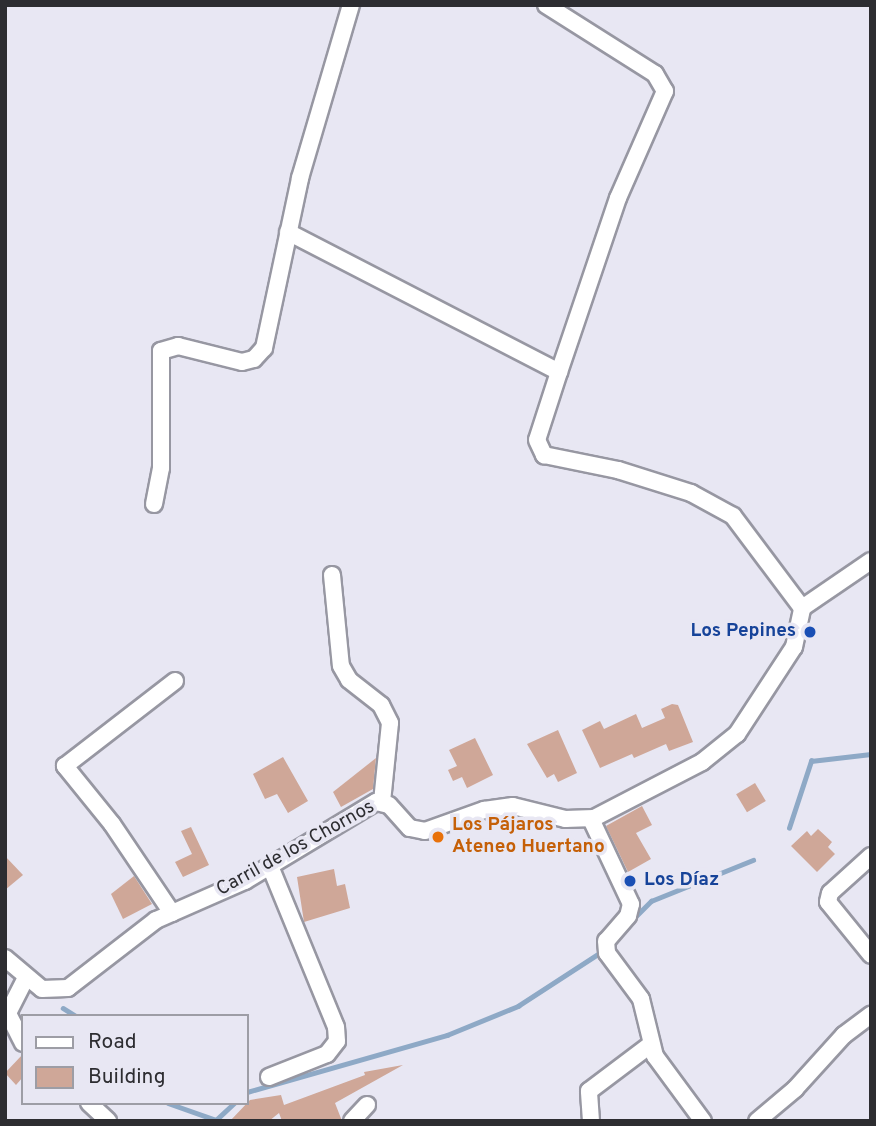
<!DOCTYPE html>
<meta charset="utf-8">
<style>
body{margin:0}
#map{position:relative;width:876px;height:1126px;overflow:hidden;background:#e8e7f3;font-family:Overpass,sans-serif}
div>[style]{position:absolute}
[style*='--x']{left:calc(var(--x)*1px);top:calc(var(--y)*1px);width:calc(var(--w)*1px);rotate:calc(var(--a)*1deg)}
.stream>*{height:4.5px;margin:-2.25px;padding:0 2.25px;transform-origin:2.25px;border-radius:2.25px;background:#8ea9c6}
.building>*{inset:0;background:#cfa798;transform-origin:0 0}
.roads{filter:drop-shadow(2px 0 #9797a2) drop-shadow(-2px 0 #9797a2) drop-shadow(0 2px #9797a2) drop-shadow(0 -2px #9797a2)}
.minor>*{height:16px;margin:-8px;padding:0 8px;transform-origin:8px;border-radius:8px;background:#fff}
.dots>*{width:19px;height:19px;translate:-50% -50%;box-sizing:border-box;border:4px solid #e8e7f3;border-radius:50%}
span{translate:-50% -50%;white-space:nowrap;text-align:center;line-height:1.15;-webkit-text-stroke:7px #e8e7f3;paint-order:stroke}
.transit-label{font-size:19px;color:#164399;font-weight:700}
.right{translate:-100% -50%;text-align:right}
.left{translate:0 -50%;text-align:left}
.food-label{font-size:19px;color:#c56008;font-weight:700}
.street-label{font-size:19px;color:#2d2d31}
.frame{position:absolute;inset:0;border:7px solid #2d2d31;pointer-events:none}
.legend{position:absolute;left:21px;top:1014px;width:228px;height:91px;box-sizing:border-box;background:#e8e7f3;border:2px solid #9d9da5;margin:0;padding:9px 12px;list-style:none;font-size:21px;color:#2d2d31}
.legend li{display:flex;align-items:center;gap:14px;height:35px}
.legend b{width:35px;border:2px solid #9d9da5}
</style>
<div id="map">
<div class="stream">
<i style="--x:789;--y:828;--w:71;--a:-71.8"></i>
<i style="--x:811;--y:761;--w:60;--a:-6.7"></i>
<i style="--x:632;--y:920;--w:27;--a:-45"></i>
<i style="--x:651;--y:901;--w:110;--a:-21.9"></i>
<i style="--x:63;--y:1008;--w:15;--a:32"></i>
<i style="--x:247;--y:1092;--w:208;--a:-15.9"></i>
<i style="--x:447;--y:1035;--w:77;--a:-22.2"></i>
<i style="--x:518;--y:1006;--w:95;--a:-33"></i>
<i style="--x:168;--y:1103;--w:51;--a:19.5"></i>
<i style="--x:216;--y:1120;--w:25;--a:-43"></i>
</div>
<div class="building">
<i style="clip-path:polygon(672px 704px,678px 705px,693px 742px,669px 751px,666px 744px,634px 758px,632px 754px,600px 768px,582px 730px,600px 721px,604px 729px,636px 714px,642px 728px,665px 718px,661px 709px)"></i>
<i style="clip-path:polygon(558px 730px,577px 773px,558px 782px,554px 774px,547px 778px,527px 744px)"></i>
<i style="clip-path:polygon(475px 738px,493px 775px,467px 788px,462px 777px,453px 781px,448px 770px,457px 766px,449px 750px)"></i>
<i style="clip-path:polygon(283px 757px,308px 801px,288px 813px,277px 794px,265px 799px,253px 774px)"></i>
<i style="clip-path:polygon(376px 758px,373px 789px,341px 807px,333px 792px)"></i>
<i style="left:755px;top:783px;width:21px;height:22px;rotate:59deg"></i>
<i style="clip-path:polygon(642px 806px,652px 825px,636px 833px,651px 859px,628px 872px,606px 826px)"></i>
<i style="clip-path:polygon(191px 827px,209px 865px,183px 877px,175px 862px,192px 854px,181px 831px)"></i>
<i style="clip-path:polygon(818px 829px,832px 842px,828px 847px,835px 854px,817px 872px,791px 846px,807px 831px,811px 836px)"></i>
<i style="clip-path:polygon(5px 856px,23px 875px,5px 890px)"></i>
<i style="clip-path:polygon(334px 869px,337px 886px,345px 884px,350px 908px,304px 922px,297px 877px)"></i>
<i style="clip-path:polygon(134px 876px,152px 904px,123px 919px,111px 894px)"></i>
<i style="clip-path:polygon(23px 1054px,23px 1077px,16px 1085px,5px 1073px)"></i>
<i style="clip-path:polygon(403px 1065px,335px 1103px,342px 1121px,282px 1121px,279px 1113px,269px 1121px,230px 1121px,250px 1100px,281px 1095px,284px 1105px,365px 1075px,364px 1072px)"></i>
</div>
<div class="roads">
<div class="minor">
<i style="--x:546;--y:5;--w:129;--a:32.3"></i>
<i style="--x:655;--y:74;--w:20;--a:60"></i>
<i style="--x:665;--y:91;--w:117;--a:113.7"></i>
<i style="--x:618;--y:198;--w:184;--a:108.7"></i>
<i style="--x:288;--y:232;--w:305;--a:27.3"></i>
<i style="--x:559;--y:372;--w:71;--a:107.9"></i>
<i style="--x:537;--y:440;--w:17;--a:65"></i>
<i style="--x:544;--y:455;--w:76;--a:11.5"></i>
<i style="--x:618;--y:470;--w:77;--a:17.5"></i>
<i style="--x:691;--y:493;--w:48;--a:28.7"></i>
<i style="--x:733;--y:516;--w:115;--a:53.1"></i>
<i style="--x:154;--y:504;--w:37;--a:-79"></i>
<i style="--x:161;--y:468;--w:117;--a:-90"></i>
<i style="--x:161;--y:351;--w:18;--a:-16"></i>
<i style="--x:178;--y:346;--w:66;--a:14"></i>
<i style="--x:242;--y:362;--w:12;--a:-14"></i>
<i style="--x:254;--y:359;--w:15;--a:-48"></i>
<i style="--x:264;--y:348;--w:174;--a:-78"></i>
<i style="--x:300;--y:178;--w:180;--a:-73.6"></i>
<i style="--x:332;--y:575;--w:91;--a:84.4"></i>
<i style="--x:341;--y:666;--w:16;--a:60"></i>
<i style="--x:349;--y:680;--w:41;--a:38"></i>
<i style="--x:381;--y:705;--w:20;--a:63"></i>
<i style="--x:390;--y:723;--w:79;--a:95.8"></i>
<i style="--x:591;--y:819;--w:94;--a:64.8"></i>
<i style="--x:631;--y:904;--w:12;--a:104"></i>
<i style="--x:628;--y:916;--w:33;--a:131"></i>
<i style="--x:606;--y:941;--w:12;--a:85"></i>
<i style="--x:607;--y:953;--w:57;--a:53.5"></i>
<i style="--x:641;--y:999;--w:59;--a:76.2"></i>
<i style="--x:655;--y:1056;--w:81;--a:53.6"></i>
<i style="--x:871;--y:856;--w:55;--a:137.9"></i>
<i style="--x:830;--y:893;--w:9;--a:103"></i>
<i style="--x:828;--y:902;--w:68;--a:50.9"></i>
<i style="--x:172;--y:913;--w:107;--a:-124"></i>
<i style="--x:112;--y:824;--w:75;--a:-129"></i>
<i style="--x:65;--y:766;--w:139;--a:-37.7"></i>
<i style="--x:5;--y:958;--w:48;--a:40"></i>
<i style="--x:42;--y:989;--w:26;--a:-2"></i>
<i style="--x:68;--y:988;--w:111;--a:-37.7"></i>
<i style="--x:156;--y:920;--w:97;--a:-23.7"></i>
<i style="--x:245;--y:881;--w:153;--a:-31.1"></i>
<i style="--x:376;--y:802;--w:13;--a:13"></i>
<i style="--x:389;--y:805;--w:31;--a:48"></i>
<i style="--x:410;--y:828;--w:15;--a:11"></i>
<i style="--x:425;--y:831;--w:63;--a:-19.6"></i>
<i style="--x:484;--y:810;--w:29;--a:-8"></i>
<i style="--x:513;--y:806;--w:54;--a:14"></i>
<i style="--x:565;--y:819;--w:29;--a:-2"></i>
<i style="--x:594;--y:818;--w:122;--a:-27.4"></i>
<i style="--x:702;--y:762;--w:45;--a:-38.7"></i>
<i style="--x:737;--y:734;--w:104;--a:-56.8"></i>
<i style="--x:794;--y:647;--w:40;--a:-78"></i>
<i style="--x:802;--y:608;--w:83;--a:-34.3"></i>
<i style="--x:23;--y:1043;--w:34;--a:-117"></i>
<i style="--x:8;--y:1013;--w:38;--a:-63"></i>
<i style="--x:269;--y:1077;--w:62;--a:-21.6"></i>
<i style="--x:327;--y:1054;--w:16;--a:-52"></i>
<i style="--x:337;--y:1041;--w:14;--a:-94"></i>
<i style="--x:336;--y:1027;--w:174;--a:-112.3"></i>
<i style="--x:89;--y:1103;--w:26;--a:43"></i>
<i style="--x:352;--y:1121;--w:22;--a:-47"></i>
<i style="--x:591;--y:1121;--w:30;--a:-94"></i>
<i style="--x:589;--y:1091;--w:76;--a:-37"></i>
<i style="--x:757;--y:1121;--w:50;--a:-40.1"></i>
<i style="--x:795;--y:1089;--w:73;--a:-47.8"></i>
<i style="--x:844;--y:1035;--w:34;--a:-37"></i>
</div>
</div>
<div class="dots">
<i style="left:810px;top:632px;background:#1a4fb4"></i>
<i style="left:438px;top:837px;background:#e8710a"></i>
<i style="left:630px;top:881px;background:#1a4fb4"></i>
</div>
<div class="transit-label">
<span class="right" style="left:796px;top:632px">Los Pepines</span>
<span class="left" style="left:644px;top:881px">Los Díaz</span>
</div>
<div class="food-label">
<span class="left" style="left:452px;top:837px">Los Pájaros<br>Ateneo Huertano</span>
</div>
<div class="street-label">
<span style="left:296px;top:849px;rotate:-29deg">Carril de los Chornos</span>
</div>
<div class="frame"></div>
<ul class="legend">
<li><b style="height:9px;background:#fff"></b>Road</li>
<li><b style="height:19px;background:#cfa798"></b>Building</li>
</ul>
</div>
